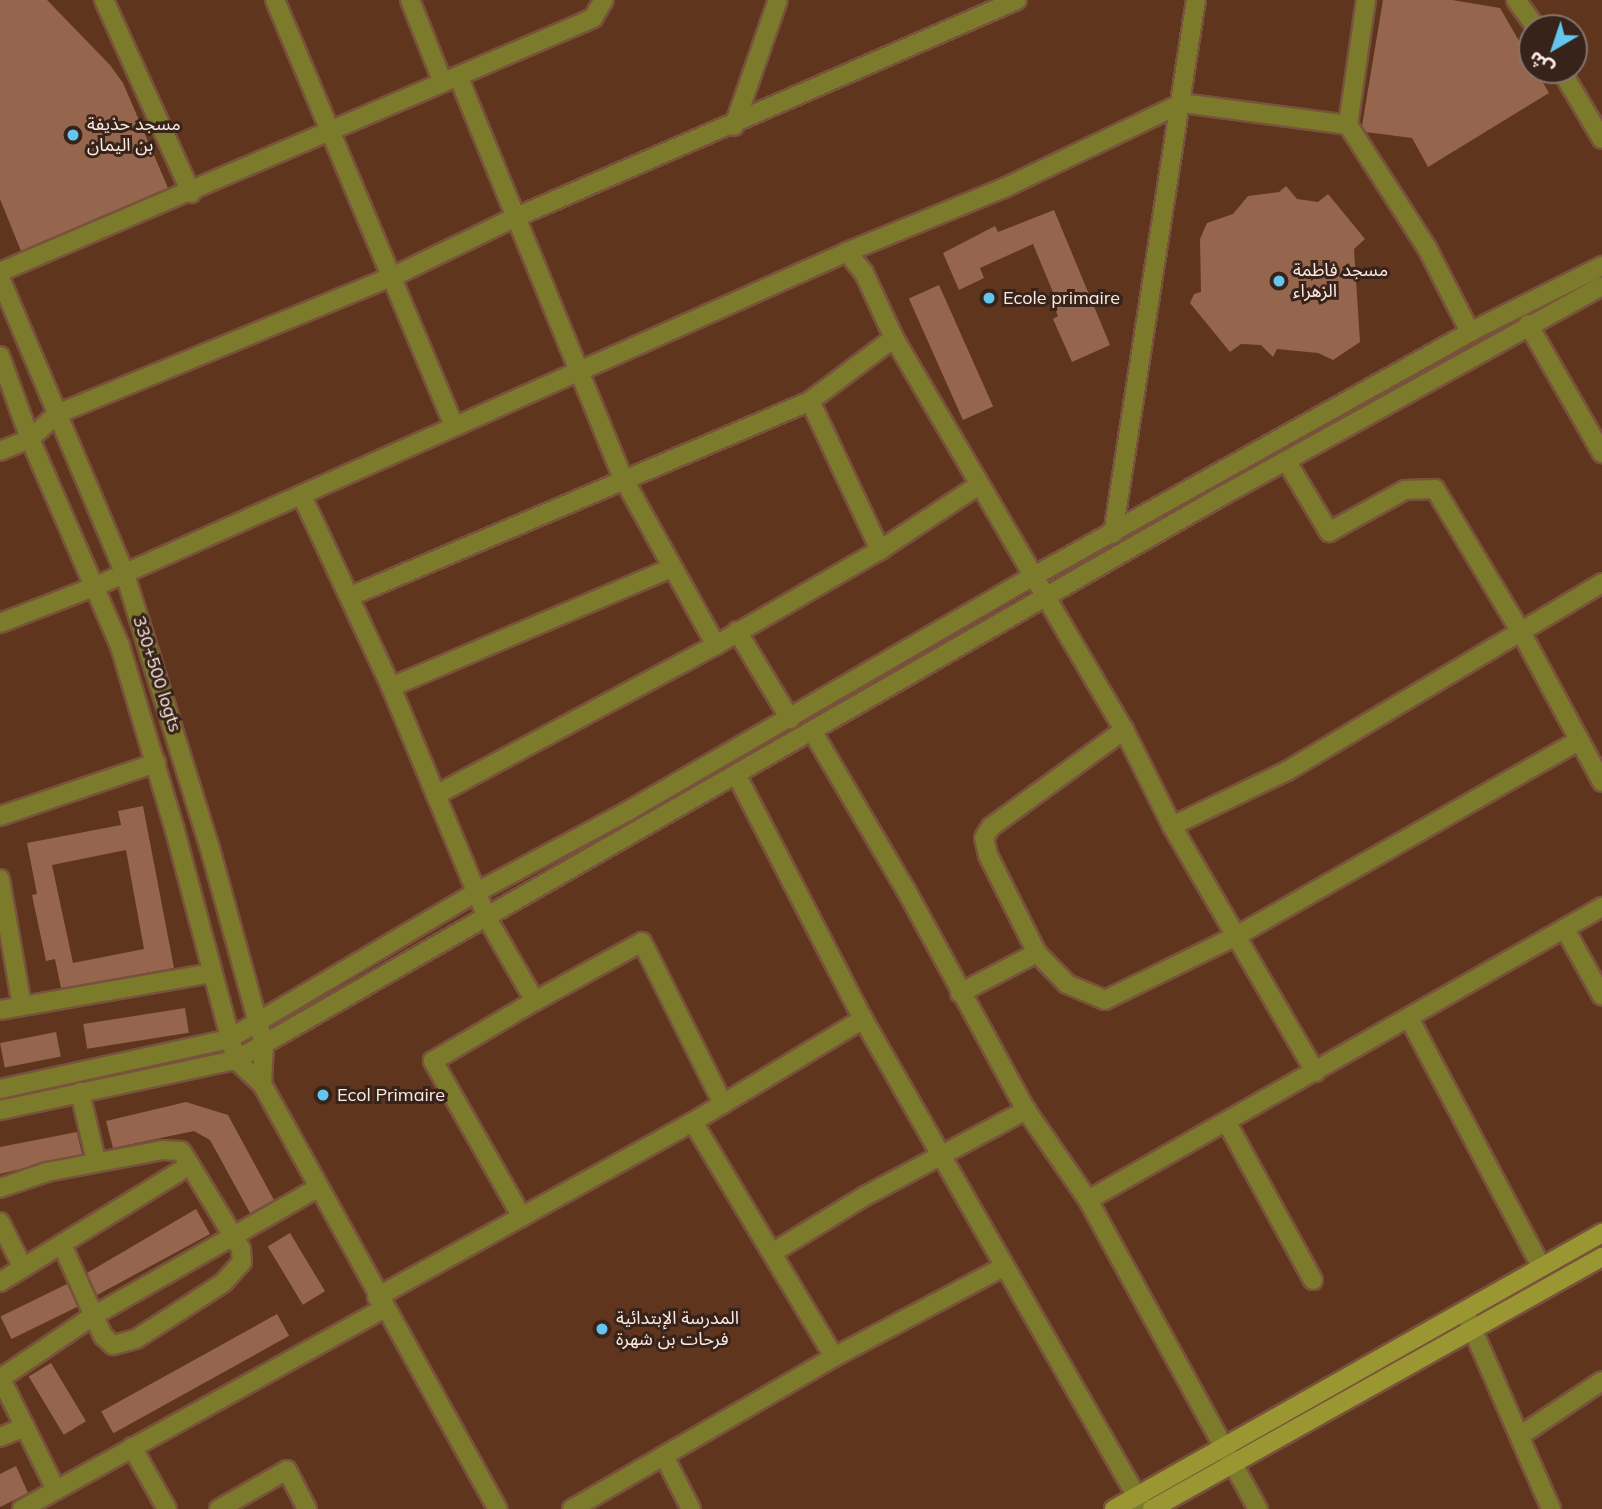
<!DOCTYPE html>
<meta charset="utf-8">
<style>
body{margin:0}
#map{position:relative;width:1602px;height:1509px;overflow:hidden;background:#60351e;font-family:Mulish,"Noto Sans Arabic",sans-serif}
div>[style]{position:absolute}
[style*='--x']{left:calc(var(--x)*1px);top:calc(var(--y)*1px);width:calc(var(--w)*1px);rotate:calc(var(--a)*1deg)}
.building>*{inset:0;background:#95664d;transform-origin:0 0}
.roads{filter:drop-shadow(2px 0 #79523d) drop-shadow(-2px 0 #79523d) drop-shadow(0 2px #79523d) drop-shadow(0 -2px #79523d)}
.minor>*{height:18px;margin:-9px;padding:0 9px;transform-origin:9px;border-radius:9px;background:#7c7a2b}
.tertiary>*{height:18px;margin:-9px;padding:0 9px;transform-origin:9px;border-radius:9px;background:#7c7a2b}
.secondary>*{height:18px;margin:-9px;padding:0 9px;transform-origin:9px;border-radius:9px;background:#9a9732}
.dots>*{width:19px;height:19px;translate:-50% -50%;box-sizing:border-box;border:4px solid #372319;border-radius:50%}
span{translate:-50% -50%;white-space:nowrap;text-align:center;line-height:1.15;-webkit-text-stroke:6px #372319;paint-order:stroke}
.poi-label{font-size:18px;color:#fbeae2}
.left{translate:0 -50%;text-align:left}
.street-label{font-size:18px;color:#fbeae2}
.north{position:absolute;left:1518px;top:14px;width:70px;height:70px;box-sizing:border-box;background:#372319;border:2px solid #857369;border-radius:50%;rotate:219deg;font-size:19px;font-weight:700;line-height:28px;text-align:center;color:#fbeae2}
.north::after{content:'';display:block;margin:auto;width:24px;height:32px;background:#64c5ee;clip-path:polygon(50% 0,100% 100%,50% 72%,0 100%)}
</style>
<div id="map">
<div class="building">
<i style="clip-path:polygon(0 0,47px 0,110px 65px,123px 83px,168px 188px,21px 251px,0 199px)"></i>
<i style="clip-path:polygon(1383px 0,1452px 0,1500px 8px,1549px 93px,1428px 167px,1412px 138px,1366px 132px,1362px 126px)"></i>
<i style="clip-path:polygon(1286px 186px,1297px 199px,1318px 202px,1328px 194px,1365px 239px,1354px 249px,1360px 342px,1333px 360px,1318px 353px,1277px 349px,1273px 357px,1261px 345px,1241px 344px,1230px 352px,1190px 303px,1194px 294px,1201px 292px,1200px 239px,1207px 223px,1233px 214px,1248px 196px,1279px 192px)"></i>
<i style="clip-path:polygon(1054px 210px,1110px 345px,1072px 362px,1053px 319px,1058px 316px,1051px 299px,1055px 297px,1033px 244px,980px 268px,984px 278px,959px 290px,943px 253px,995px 226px,998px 232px)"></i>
<i style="left:939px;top:285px;width:133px;height:33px;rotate:66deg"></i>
<i style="clip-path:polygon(evenodd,143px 806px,174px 968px,61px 988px,55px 959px,46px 961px,32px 895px,37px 894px,27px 843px,121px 825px,118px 811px,143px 806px,126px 850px,144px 949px,73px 963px,52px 865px,126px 850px)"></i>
<i style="left:185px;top:1008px;width:25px;height:103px;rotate:81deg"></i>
<i style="left:56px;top:1032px;width:25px;height:57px;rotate:79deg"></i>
<i style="clip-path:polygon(186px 1102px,228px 1115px,274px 1200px,250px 1213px,210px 1140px,194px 1131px,113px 1148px,106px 1121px)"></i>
<i style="clip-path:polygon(77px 1132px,82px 1154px,0 1174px,0 1147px)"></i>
<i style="clip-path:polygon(196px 1209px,210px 1234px,97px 1295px,87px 1273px)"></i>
<i style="left:290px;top:1233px;width:68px;height:26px;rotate:59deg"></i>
<i style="left:67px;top:1284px;width:25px;height:74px;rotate:64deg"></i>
<i style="left:277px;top:1314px;width:25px;height:201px;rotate:61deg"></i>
<i style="left:51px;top:1363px;width:68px;height:26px;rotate:59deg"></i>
<i style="clip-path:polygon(16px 1466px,28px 1493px,0 1507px,0 1474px)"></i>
</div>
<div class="roads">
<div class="minor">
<i style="--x:104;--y:0;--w:212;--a:65.7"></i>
<i style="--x:275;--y:0;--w:461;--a:67.2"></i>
<i style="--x:410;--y:0;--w:89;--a:68.3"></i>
<i style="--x:1516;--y:0;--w:34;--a:54"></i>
<i style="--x:1561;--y:70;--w:80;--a:59.3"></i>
<i style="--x:458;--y:76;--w:435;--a:67.7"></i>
<i style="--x:623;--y:478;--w:191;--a:60.9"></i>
<i style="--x:1348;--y:125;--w:146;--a:57.3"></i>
<i style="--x:1427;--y:248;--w:94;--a:62.9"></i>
<i style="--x:734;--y:126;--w:133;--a:-70.8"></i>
<i style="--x:847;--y:252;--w:27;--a:51"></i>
<i style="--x:864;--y:273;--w:72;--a:65.2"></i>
<i style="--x:894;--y:338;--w:454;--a:59.6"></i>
<i style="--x:1124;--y:730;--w:107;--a:63.4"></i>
<i style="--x:1172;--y:826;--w:285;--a:59.8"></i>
<i style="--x:0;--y:272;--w:635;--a:-23.17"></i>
<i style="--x:584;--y:22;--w:10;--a:-24"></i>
<i style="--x:593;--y:18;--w:21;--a:-59"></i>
<i style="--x:1528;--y:324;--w:149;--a:60.2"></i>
<i style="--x:810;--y:401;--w:165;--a:64.8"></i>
<i style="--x:0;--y:451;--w:32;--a:-22"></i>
<i style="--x:30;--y:439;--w:37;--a:-43"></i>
<i style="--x:57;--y:414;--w:364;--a:-22.3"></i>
<i style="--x:394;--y:276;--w:133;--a:-25.8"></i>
<i style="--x:514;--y:218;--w:548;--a:-23.43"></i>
<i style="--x:1287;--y:462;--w:82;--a:59"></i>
<i style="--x:1329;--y:532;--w:87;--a:-28.9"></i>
<i style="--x:1405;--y:490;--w:30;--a:-2"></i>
<i style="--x:1435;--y:489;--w:169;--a:59"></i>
<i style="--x:1522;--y:634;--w:168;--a:61.6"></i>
<i style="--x:302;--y:496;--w:211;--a:65"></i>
<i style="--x:391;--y:687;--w:250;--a:67.4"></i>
<i style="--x:487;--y:918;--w:96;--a:60"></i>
<i style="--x:535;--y:1001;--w:122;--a:-28.9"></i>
<i style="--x:642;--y:942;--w:181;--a:63.4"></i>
<i style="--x:1113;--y:534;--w:540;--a:-81.17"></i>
<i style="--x:351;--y:596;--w:499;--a:-23"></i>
<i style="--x:810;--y:401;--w:105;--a:-36.9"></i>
<i style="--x:0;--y:623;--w:101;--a:-21"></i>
<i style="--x:94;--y:587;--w:824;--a:-23.98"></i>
<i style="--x:847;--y:252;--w:170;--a:-22.2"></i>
<i style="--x:1004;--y:188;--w:197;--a:-25.5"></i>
<i style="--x:1182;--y:103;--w:167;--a:7.5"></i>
<i style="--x:1348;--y:125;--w:126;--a:-81.8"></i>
<i style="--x:737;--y:631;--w:103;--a:58.9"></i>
<i style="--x:391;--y:687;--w:304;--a:-23"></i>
<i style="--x:814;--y:734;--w:181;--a:59.5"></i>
<i style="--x:906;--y:890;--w:251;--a:61.4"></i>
<i style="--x:1026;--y:1110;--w:109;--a:55.4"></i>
<i style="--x:1088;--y:1200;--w:353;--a:61.2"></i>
<i style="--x:736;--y:774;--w:276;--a:62.6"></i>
<i style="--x:863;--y:1019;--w:565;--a:60.17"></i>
<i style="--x:436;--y:795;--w:318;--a:-28.2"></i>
<i style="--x:716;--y:645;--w:190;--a:-30.1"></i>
<i style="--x:880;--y:550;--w:118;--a:-33.3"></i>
<i style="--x:0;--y:816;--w:165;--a:-18.8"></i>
<i style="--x:1172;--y:826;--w:127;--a:-25.6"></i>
<i style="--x:1287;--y:771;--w:367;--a:-30.8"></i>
<i style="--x:0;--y:879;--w:129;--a:80.2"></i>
<i style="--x:1566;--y:931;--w:74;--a:61"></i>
<i style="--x:1037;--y:953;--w:110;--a:-116.6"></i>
<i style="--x:988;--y:855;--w:17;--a:-103"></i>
<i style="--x:984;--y:838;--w:13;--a:-58"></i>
<i style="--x:991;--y:827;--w:165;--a:-36.1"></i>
<i style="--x:960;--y:993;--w:87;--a:-27.5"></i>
<i style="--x:1037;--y:953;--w:43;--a:45.9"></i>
<i style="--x:1067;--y:984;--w:41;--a:22.8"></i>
<i style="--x:1105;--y:1000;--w:148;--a:-26"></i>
<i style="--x:1238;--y:935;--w:390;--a:-29.7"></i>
<i style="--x:0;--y:1010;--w:214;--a:-9.9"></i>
<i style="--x:1409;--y:1018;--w:281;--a:62"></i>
<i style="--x:80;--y:1092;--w:71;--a:76.9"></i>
<i style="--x:693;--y:1122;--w:274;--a:59"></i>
<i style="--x:1227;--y:1123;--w:179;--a:61.3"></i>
<i style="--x:0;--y:1188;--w:50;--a:-18.8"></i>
<i style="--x:47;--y:1172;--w:117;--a:-10.8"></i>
<i style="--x:162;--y:1150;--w:19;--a:3"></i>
<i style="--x:181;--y:1151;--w:17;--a:57"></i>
<i style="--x:1088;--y:1200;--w:592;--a:-29.68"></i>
<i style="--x:522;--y:1217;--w:180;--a:-119.7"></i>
<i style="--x:433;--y:1061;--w:118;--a:-30.5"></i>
<i style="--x:0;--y:1222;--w:51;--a:63.4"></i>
<i style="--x:772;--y:1253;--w:109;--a:-31.5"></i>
<i style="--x:865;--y:1196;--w:183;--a:-28.1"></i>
<i style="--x:0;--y:1282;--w:223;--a:-31.6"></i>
<i style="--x:190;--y:1165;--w:98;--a:58.7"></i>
<i style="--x:241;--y:1249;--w:13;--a:86"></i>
<i style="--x:242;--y:1262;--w:28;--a:132"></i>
<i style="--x:223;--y:1283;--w:103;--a:147.2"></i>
<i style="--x:136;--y:1339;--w:24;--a:165"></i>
<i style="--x:113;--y:1345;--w:13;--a:-138"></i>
<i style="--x:103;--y:1336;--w:98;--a:-114.2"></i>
<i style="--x:377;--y:1297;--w:361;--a:-29"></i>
<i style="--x:693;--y:1122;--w:199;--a:-31.2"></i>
<i style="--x:1465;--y:1312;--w:215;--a:66.4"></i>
<i style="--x:0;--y:1377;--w:126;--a:63.6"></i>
<i style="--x:1;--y:1378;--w:111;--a:-34"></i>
<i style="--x:93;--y:1316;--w:257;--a:-29.7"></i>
<i style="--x:1521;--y:1435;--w:97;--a:-33.7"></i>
<i style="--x:0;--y:1437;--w:27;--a:-22"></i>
<i style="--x:132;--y:1447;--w:71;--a:60.6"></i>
<i style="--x:664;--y:1456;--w:59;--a:63"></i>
<i style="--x:22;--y:1509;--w:413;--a:-29"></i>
<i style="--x:219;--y:1509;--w:78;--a:-29.8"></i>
<i style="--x:287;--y:1470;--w:44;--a:62.9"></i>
<i style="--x:572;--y:1509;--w:303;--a:-30.1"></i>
<i style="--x:834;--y:1357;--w:191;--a:-28"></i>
</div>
<div class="tertiary">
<i style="--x:0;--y:278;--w:318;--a:67.1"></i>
<i style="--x:124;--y:571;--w:287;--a:72.8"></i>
<i style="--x:209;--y:845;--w:206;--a:74.6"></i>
<i style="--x:264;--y:1044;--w:40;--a:92.9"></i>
<i style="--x:0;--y:356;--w:88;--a:70.1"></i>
<i style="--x:30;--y:439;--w:226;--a:66.5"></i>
<i style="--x:120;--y:646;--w:189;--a:73.4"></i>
<i style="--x:174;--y:827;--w:241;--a:75.1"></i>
<i style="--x:236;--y:1060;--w:35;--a:43"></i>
<i style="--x:262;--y:1084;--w:486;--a:61"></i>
<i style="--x:0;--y:1089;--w:234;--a:-12.3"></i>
<i style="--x:229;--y:1039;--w:288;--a:-30.7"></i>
<i style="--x:477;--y:892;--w:171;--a:-28.2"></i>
<i style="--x:628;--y:811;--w:469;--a:-30.1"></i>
<i style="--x:1034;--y:576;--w:500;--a:-29.2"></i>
<i style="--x:1470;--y:332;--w:148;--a:-26.6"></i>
<i style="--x:0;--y:1110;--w:241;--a:-12"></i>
<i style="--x:236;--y:1060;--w:1134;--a:-29.78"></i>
<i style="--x:1220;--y:497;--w:436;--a:-28.9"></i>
</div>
<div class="secondary">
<i style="--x:1114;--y:1509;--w:561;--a:-29.49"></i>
<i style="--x:1152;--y:1509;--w:516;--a:-29.25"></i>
</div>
</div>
<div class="dots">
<i style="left:73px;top:135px;background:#64c5ee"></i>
<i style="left:1279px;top:281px;background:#64c5ee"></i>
<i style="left:989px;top:298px;background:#64c5ee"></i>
<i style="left:323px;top:1095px;background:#64c5ee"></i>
<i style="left:602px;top:1329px;background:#64c5ee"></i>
</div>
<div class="poi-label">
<span class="left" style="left:87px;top:135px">مسجد حذيفة<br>بن اليمان</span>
<span class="left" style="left:1293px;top:281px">مسجد فاطمة<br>الزهراء</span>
<span class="left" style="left:1003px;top:298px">Ecole primaire</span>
<span class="left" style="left:337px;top:1095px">Ecol Primaire</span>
<span class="left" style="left:616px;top:1329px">المدرسة الإبتدائية<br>فرحات بن شهرة</span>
</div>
<div class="street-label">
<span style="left:157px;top:674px;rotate:72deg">330+500 logts</span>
</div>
<div class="north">ش</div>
</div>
